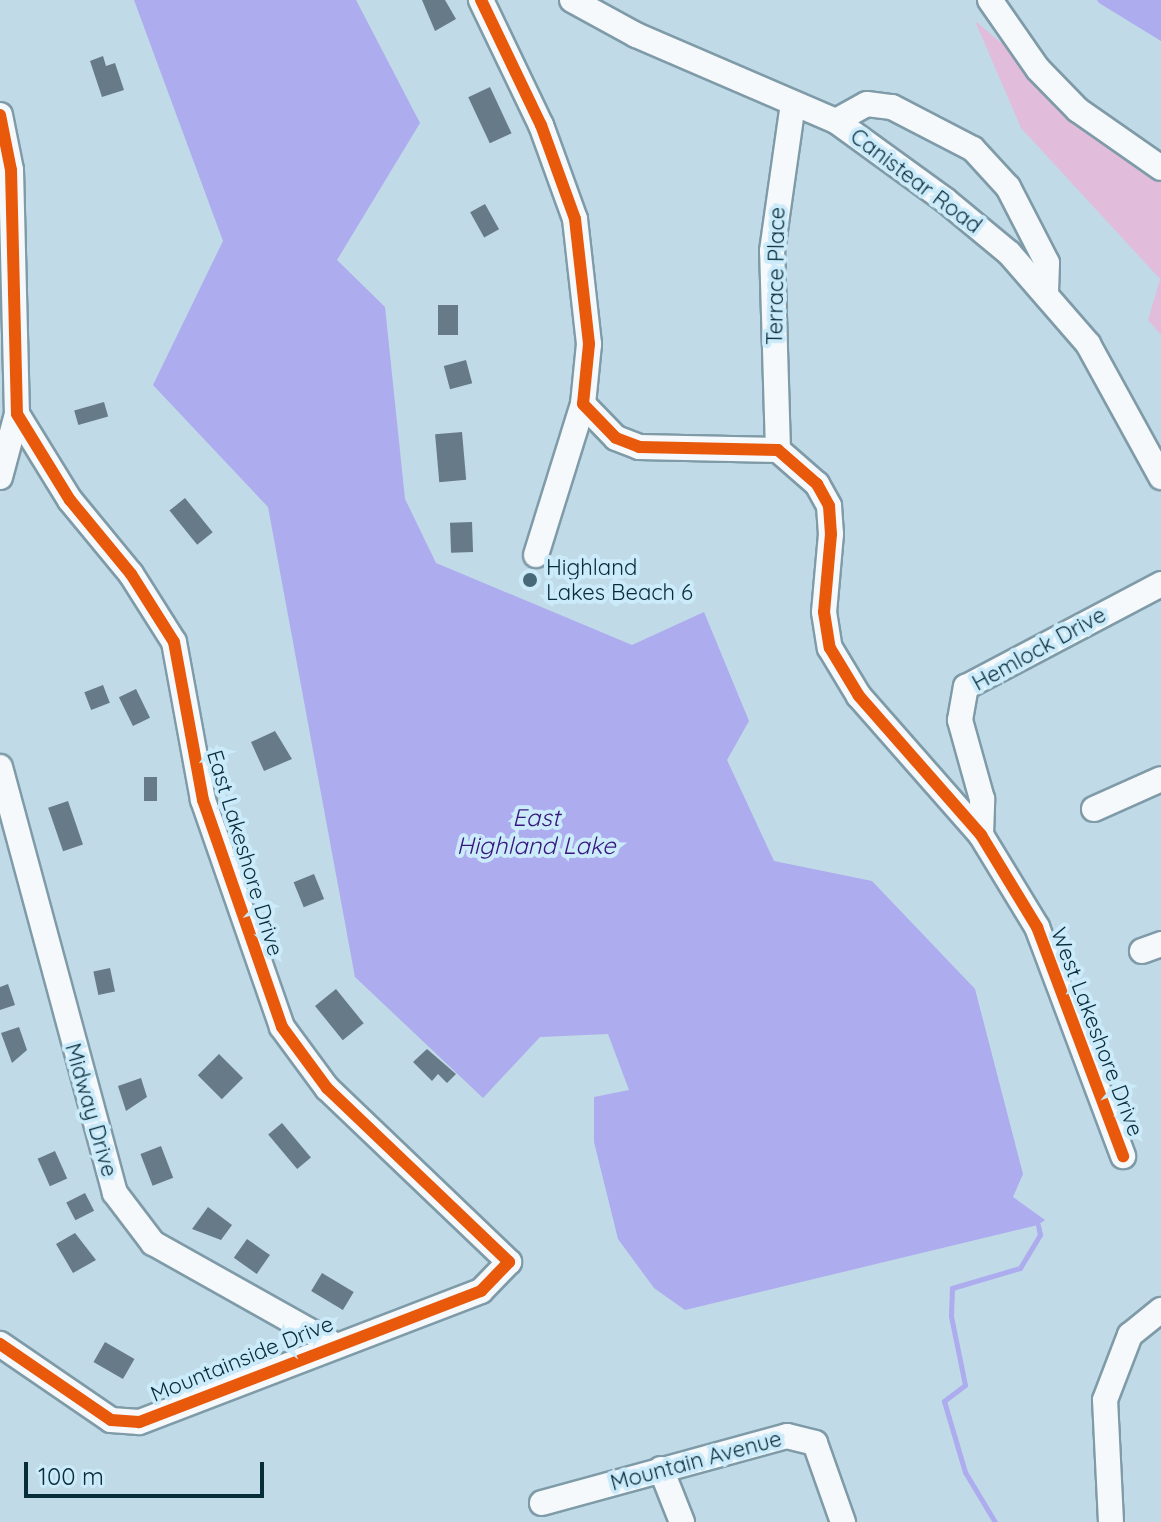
<!DOCTYPE html>
<style>
body{margin:0}
#map{position:relative;width:1161px;height:1522px;overflow:hidden;background:#c0dae7;font-family:Quicksand,sans-serif}
div>[style]{position:absolute}
[style*='--x']{left:calc(var(--x)*1px);top:calc(var(--y)*1px);width:calc(var(--w)*1px);rotate:calc(var(--a)*1deg)}
.green>*{inset:0;background:#e1bddb}
.water>*{inset:0;background:#acacee}
.stream>*{height:5px;margin:-2.5px;padding:0 2.5px;transform-origin:2.5px;border-radius:2.5px;background:#acacee}
.building>*{inset:0;background:#677a87;transform-origin:0 0}
.roads{filter:drop-shadow(2px 0 #7f9ba8) drop-shadow(-2px 0 #7f9ba8) drop-shadow(0 2px #7f9ba8) drop-shadow(0 -2px #7f9ba8)}
.minor>*{height:24px;margin:-12px;padding:0 12px;transform-origin:12px;border-radius:12px;background:#f6f9fb}
.cycleway>*{height:12px;margin:-6px;padding:0 6px;transform-origin:6px;border-radius:6px;background:#e8590c}
.dots>*{width:22px;height:22px;translate:-50% -50%;box-sizing:border-box;border:4px solid #ccebfa;border-radius:50%}
span{translate:-50% -50%;white-space:nowrap;text-align:center;line-height:1.15;-webkit-text-stroke:8px #ccebfa;paint-order:stroke}
.street-label{font-size:22px;color:#072c3a}
.poi-label{font-size:22px;color:#072c3a}
.left{translate:0 -50%;text-align:left}
.water-label{font-size:24px;color:#37167d;font-style:italic}
.scale{position:absolute;left:24px;top:1462px;width:240px;height:36px;box-sizing:border-box;border:4px solid #072c3a;border-top:0;padding-left:10px;font-size:24px;line-height:28px;white-space:nowrap;color:#072c3a;-webkit-text-stroke:6px #ccebfa;paint-order:stroke}
</style>
<div id="map">
<div class="green">
<i style="clip-path:polygon(975px 21px,1161px 175px,1161px 335px,1148px 320px,1160px 279px,1021px 128px)"></i>
</div>
<div class="water">
<i style="clip-path:polygon(134px 0,356px 0,420px 123px,337px 260px,385px 307px,405px 499px,436px 563px,632px 645px,704px 612px,749px 721px,727px 760px,774px 861px,872px 881px,975px 989px,1023px 1174px,1013px 1197px,1045px 1220px,1038px 1225px,685px 1310px,654px 1288px,618px 1239px,594px 1142px,594px 1097px,629px 1090px,608px 1034px,540px 1037px,483px 1098px,355px 977px,268px 507px,153px 385px,223px 241px)"></i>
<i style="clip-path:polygon(1097px 0,1161px 0,1161px 41px,1099px 3px)"></i>
</div>
<div class="stream">
<i style="--x:995;--y:1522;--w:58;--a:-121"></i>
<i style="--x:965;--y:1472;--w:74;--a:-106.5"></i>
<i style="--x:944;--y:1401;--w:26;--a:-37"></i>
<i style="--x:965;--y:1385;--w:70;--a:-101.5"></i>
<i style="--x:951;--y:1316;--w:28;--a:-88"></i>
<i style="--x:952;--y:1288;--w:71;--a:-16.4"></i>
<i style="--x:1020;--y:1268;--w:39;--a:-59"></i>
<i style="--x:1040;--y:1235;--w:10;--a:-101"></i>
</div>
<div class="building">
<i style="clip-path:polygon(422px 0,445px 0,456px 19px,435px 31px)"></i>
<i style="clip-path:polygon(103px 56px,106px 66px,115px 63px,124px 90px,102px 97px,90px 61px)"></i>
<i style="left:490px;top:87px;width:51px;height:24px;rotate:65deg"></i>
<i style="left:485px;top:204px;width:29px;height:17px;rotate:61deg"></i>
<i style="left:458px;top:305px;width:30px;height:20px;rotate:90deg"></i>
<i style="left:466px;top:360px;width:24px;height:23px;rotate:75deg"></i>
<i style="left:104px;top:402px;width:15px;height:31px;rotate:74deg"></i>
<i style="left:462px;top:432px;width:48px;height:27px;rotate:85deg"></i>
<i style="left:185px;top:498px;width:44px;height:20px;rotate:51deg"></i>
<i style="left:472px;top:522px;width:30px;height:22px;rotate:88deg"></i>
<i style="left:103px;top:685px;width:19px;height:20px;rotate:69deg"></i>
<i style="left:136px;top:689px;width:32px;height:19px;rotate:64deg"></i>
<i style="clip-path:polygon(275px 731px,292px 759px,264px 771px,251px 742px)"></i>
<i style="left:157px;top:777px;width:24px;height:13px;rotate:90deg"></i>
<i style="left:68px;top:801px;width:46px;height:21px;rotate:71deg"></i>
<i style="left:314px;top:874px;width:27px;height:22px;rotate:68deg"></i>
<i style="left:110px;top:968px;width:24px;height:17px;rotate:78deg"></i>
<i style="clip-path:polygon(8px 984px,15px 1005px,0 1010px,0 987px)"></i>
<i style="left:336px;top:989px;width:44px;height:27px;rotate:51deg"></i>
<i style="clip-path:polygon(19px 1027px,27px 1050px,12px 1063px,1px 1033px)"></i>
<i style="clip-path:polygon(427px 1049px,456px 1074px,447px 1083px,438px 1074px,432px 1081px,413px 1062px)"></i>
<i style="left:219px;top:1054px;width:34px;height:30px;rotate:45deg"></i>
<i style="clip-path:polygon(141px 1078px,147px 1097px,126px 1111px,118px 1086px)"></i>
<i style="left:282px;top:1123px;width:45px;height:18px;rotate:50deg"></i>
<i style="left:161px;top:1146px;width:34px;height:22px;rotate:69deg"></i>
<i style="left:55px;top:1151px;width:30px;height:19px;rotate:66deg"></i>
<i style="left:85px;top:1193px;width:20px;height:21px;rotate:63deg"></i>
<i style="clip-path:polygon(208px 1207px,232px 1225px,221px 1240px,192px 1229px)"></i>
<i style="clip-path:polygon(75px 1233px,96px 1260px,73px 1273px,56px 1244px)"></i>
<i style="left:247px;top:1239px;width:28px;height:23px;rotate:35deg"></i>
<i style="left:322px;top:1273px;width:37px;height:21px;rotate:31deg"></i>
<i style="left:105px;top:1342px;width:34px;height:23px;rotate:30deg"></i>
</div>
<div class="roads">
<div class="minor">
<i style="--x:481;--y:0;--w:139;--a:64.4"></i>
<i style="--x:541;--y:125;--w:100;--a:70.1"></i>
<i style="--x:575;--y:219;--w:126;--a:83.6"></i>
<i style="--x:589;--y:344;--w:60;--a:95.7"></i>
<i style="--x:583;--y:404;--w:47;--a:45.9"></i>
<i style="--x:616;--y:438;--w:25;--a:21"></i>
<i style="--x:639;--y:447;--w:139;--a:1.2"></i>
<i style="--x:778;--y:450;--w:52;--a:41.1"></i>
<i style="--x:817;--y:484;--w:25;--a:61"></i>
<i style="--x:829;--y:506;--w:28;--a:86"></i>
<i style="--x:831;--y:534;--w:78;--a:95.1"></i>
<i style="--x:824;--y:612;--w:36;--a:81"></i>
<i style="--x:830;--y:648;--w:56;--a:58.9"></i>
<i style="--x:859;--y:696;--w:185;--a:48.7"></i>
<i style="--x:981;--y:835;--w:108;--a:58.7"></i>
<i style="--x:1037;--y:927;--w:245;--a:69.4"></i>
<i style="--x:572;--y:0;--w:73;--a:28.7"></i>
<i style="--x:636;--y:35;--w:218;--a:23.3"></i>
<i style="--x:836;--y:121;--w:135;--a:35.9"></i>
<i style="--x:945;--y:200;--w:83;--a:39.6"></i>
<i style="--x:1009;--y:253;--w:121;--a:49"></i>
<i style="--x:1088;--y:344;--w:152;--a:61.2"></i>
<i style="--x:990;--y:0;--w:84;--a:55.2"></i>
<i style="--x:1038;--y:69;--w:57;--a:45.7"></i>
<i style="--x:1078;--y:110;--w:101;--a:34.9"></i>
<i style="--x:0;--y:115;--w:56;--a:78.7"></i>
<i style="--x:11;--y:170;--w:244;--a:88.6"></i>
<i style="--x:17;--y:414;--w:101;--a:58.4"></i>
<i style="--x:70;--y:500;--w:96;--a:50.5"></i>
<i style="--x:131;--y:574;--w:80;--a:57.7"></i>
<i style="--x:174;--y:642;--w:161;--a:79.6"></i>
<i style="--x:203;--y:800;--w:240;--a:70.8"></i>
<i style="--x:282;--y:1027;--w:76;--a:53.6"></i>
<i style="--x:327;--y:1088;--w:252;--a:43.7"></i>
<i style="--x:509;--y:1262;--w:40;--a:134"></i>
<i style="--x:481;--y:1291;--w:366;--a:159"></i>
<i style="--x:139;--y:1422;--w:28;--a:-176"></i>
<i style="--x:111;--y:1420;--w:135;--a:-145.6"></i>
<i style="--x:836;--y:121;--w:35;--a:-29"></i>
<i style="--x:867;--y:104;--w:25;--a:7"></i>
<i style="--x:892;--y:107;--w:91;--a:27.4"></i>
<i style="--x:973;--y:149;--w:52;--a:47.4"></i>
<i style="--x:1008;--y:187;--w:85;--a:62.8"></i>
<i style="--x:1047;--y:263;--w:28;--a:92"></i>
<i style="--x:778;--y:450;--w:199;--a:-91.7"></i>
<i style="--x:772;--y:251;--w:148;--a:-81.9"></i>
<i style="--x:0;--y:477;--w:65;--a:-74.9"></i>
<i style="--x:536;--y:555;--w:158;--a:-72.7"></i>
<i style="--x:0;--y:767;--w:441;--a:74.9"></i>
<i style="--x:115;--y:1193;--w:63;--a:52.8"></i>
<i style="--x:153;--y:1243;--w:204;--a:29.3"></i>
<i style="--x:1094;--y:809;--w:73;--a:-24.1"></i>
<i style="--x:981;--y:835;--w:36;--a:-88"></i>
<i style="--x:982;--y:799;--w:82;--a:-105.6"></i>
<i style="--x:960;--y:720;--w:34;--a:-80"></i>
<i style="--x:966;--y:687;--w:221;--a:-27.8"></i>
<i style="--x:1142;--y:951;--w:20;--a:-20"></i>
<i style="--x:661;--y:1469;--w:57;--a:68.4"></i>
<i style="--x:542;--y:1503;--w:254;--a:-15.3"></i>
<i style="--x:787;--y:1436;--w:29;--a:14"></i>
<i style="--x:815;--y:1443;--w:84;--a:70.5"></i>
<i style="--x:1111;--y:1522;--w:122;--a:-92.8"></i>
<i style="--x:1105;--y:1400;--w:70;--a:-69"></i>
<i style="--x:1130;--y:1335;--w:40;--a:-39"></i>
</div>
</div>
<div class="cycleway">
<i style="--x:481;--y:0;--w:139;--a:64.4"></i>
<i style="--x:541;--y:125;--w:100;--a:70.1"></i>
<i style="--x:575;--y:219;--w:126;--a:83.6"></i>
<i style="--x:589;--y:344;--w:60;--a:95.7"></i>
<i style="--x:583;--y:404;--w:47;--a:45.9"></i>
<i style="--x:616;--y:438;--w:25;--a:21"></i>
<i style="--x:639;--y:447;--w:139;--a:1.2"></i>
<i style="--x:778;--y:450;--w:52;--a:41.1"></i>
<i style="--x:817;--y:484;--w:25;--a:61"></i>
<i style="--x:829;--y:506;--w:28;--a:86"></i>
<i style="--x:831;--y:534;--w:78;--a:95.1"></i>
<i style="--x:824;--y:612;--w:36;--a:81"></i>
<i style="--x:830;--y:648;--w:56;--a:58.9"></i>
<i style="--x:859;--y:696;--w:185;--a:48.7"></i>
<i style="--x:981;--y:835;--w:108;--a:58.7"></i>
<i style="--x:1037;--y:927;--w:245;--a:69.4"></i>
<i style="--x:0;--y:115;--w:56;--a:78.7"></i>
<i style="--x:11;--y:170;--w:244;--a:88.6"></i>
<i style="--x:17;--y:414;--w:101;--a:58.4"></i>
<i style="--x:70;--y:500;--w:96;--a:50.5"></i>
<i style="--x:131;--y:574;--w:80;--a:57.7"></i>
<i style="--x:174;--y:642;--w:161;--a:79.6"></i>
<i style="--x:203;--y:800;--w:240;--a:70.8"></i>
<i style="--x:282;--y:1027;--w:76;--a:53.6"></i>
<i style="--x:327;--y:1088;--w:252;--a:43.7"></i>
<i style="--x:509;--y:1262;--w:40;--a:134"></i>
<i style="--x:481;--y:1291;--w:366;--a:159"></i>
<i style="--x:139;--y:1422;--w:28;--a:-176"></i>
<i style="--x:111;--y:1420;--w:135;--a:-145.6"></i>
</div>
<div class="dots">
<i style="left:530px;top:580px;background:#486977"></i>
</div>
<div class="street-label">
<span style="left:916px;top:181px;rotate:37deg">Canistear Road</span>
<span style="left:776px;top:276px;rotate:-89deg">Terrace Place</span>
<span style="left:1039px;top:649px;rotate:-29deg">Hemlock Drive</span>
<span style="left:245px;top:853px;rotate:73deg">East Lakeshore Drive</span>
<span style="left:1097px;top:1032px;rotate:69deg">West Lakeshore Drive</span>
<span style="left:91px;top:1110px;rotate:74deg">Midway Drive</span>
<span style="left:242px;top:1359px;rotate:-22deg">Mountainside Drive</span>
<span style="left:696px;top:1461px;rotate:-15deg">Mountain Avenue</span>
</div>
<div class="poi-label">
<span class="left" style="left:546px;top:580px">Highland<br>Lakes Beach 6</span>
</div>
<div class="water-label">
<span style="left:536px;top:832px">East<br>Highland Lake</span>
</div>
<div class="scale">100 m</div>
</div>
